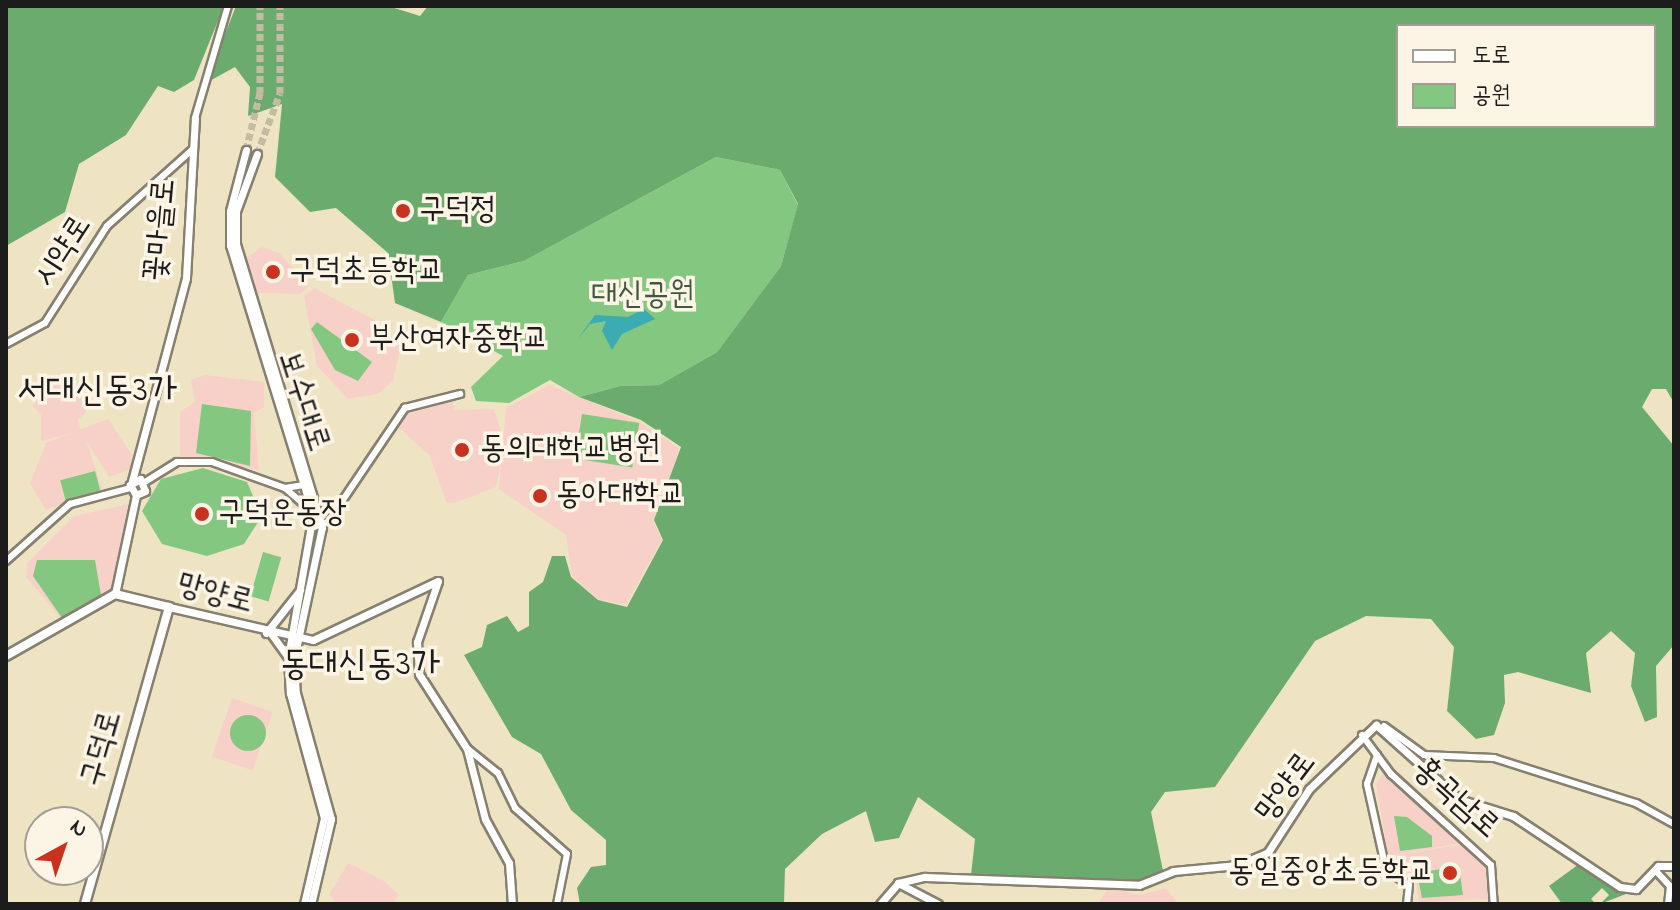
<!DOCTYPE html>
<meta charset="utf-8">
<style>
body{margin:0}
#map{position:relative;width:1680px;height:910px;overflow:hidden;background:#eee4c4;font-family:"Indie Flower","Poor Story",sans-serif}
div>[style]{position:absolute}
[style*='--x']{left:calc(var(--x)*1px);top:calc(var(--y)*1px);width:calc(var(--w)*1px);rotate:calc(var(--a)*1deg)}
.built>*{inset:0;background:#f7d1c8;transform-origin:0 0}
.green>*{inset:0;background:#84c780;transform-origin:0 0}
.round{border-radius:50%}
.forest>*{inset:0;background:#6bac6e}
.water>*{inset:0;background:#3aacb2}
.secondary-tunnel>*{height:7px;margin-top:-3.5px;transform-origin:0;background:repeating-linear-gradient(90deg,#c4bca2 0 7px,transparent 0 10.5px)}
.roads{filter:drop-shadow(2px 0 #858070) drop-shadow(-2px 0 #858070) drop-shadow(0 2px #858070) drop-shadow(0 -2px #858070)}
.tertiary>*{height:6px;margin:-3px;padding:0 3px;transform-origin:3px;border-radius:3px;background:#fff}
.secondary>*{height:7px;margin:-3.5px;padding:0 3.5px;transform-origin:3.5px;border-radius:3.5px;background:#fff}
.primary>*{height:8px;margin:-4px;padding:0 4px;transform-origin:4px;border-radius:4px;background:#fff}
.dots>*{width:22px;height:22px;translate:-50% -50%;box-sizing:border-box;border:4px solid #fcf5e5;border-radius:50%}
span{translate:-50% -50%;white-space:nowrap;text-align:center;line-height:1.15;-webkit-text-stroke:7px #fcf5e5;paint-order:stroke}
.poi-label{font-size:32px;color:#1c1c1c}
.left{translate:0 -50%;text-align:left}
.right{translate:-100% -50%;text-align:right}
.street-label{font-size:32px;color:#1c1c1c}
.park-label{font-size:32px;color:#40583f}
.quarter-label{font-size:36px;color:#1c1c1c}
.frame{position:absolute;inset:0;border:8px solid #1c1c1c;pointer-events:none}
.legend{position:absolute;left:1396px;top:24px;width:260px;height:104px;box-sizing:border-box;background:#fcf5e5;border:2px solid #a29e95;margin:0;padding:10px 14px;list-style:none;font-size:24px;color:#1c1c1c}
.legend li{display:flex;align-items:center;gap:16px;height:40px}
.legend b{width:40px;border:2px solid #a29e95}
.north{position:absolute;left:24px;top:806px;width:80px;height:80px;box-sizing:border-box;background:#fcf5e5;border:2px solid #a29e95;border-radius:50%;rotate:40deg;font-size:22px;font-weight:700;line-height:32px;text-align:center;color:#1c1c1c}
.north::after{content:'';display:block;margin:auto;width:28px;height:36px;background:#c8321e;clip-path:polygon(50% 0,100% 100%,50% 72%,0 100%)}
</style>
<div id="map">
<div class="built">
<i style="clip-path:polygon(262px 247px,279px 253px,310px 285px,301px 294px,257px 293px,245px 259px)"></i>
<i style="clip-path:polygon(314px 288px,373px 319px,401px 346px,393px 381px,378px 394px,348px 399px,317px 366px,304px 296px)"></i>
<i style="clip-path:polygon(205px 375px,264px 382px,264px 407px,254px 413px,259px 470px,180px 456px,180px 412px,195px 402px,191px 380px)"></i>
<i style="clip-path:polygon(63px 378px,71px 379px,87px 411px,78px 420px,81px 431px,41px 441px,41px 415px,32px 405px)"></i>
<i style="clip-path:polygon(549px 385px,640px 422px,679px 448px,661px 512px,653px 520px,662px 540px,626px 605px,598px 599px,572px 576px,566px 535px,499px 489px,506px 408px)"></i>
<i style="clip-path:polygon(452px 401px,455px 410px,494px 409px,505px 444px,496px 487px,454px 503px,446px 502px,430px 456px,398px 427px,405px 415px)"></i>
<i style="clip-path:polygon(108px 419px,132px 455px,131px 469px,109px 477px,86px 440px,103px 491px,46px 510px,30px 483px,46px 443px)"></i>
<i style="clip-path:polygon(128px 504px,115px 586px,63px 621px,26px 577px,27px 563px,74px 516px)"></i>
<i style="left:232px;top:698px;width:43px;height:62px;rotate:19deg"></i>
<i style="clip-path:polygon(1384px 772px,1463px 843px,1394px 855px,1466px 844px,1490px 871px,1488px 899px,1419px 902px,1415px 875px,1390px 866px,1376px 784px)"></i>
<i style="clip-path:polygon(348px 863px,384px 881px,399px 895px,392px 904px,338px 904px,329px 895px)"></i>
<i style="clip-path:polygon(1108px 888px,1140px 895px,1166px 888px,1178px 904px,1098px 904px)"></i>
</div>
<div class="green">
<i style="clip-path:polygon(716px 157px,780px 170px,798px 205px,781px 266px,717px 352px,659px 385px,620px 386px,579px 397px,550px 380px,509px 403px,476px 401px,471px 387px,503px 356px,441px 322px,468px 275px,524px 261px)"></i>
<i style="clip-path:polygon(317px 322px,372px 362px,358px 381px,335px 370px,311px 329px)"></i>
<i style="clip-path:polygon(202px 404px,251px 411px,250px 466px,196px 453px)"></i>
<i style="left:582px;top:414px;width:58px;height:45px;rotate:9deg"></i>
<i style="clip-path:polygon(203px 468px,247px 482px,262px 516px,244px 544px,207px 556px,162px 544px,142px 511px,161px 479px)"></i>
<i style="left:95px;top:471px;width:20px;height:36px;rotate:75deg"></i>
<i style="left:263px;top:552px;width:19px;height:46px;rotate:16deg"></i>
<i style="clip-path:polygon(37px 560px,95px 560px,101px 595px,62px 618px,33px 576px)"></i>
<i class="round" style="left:230px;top:715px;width:36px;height:36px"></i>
<i style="clip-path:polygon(1394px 816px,1407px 817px,1432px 836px,1432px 847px,1400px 851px)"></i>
<i style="clip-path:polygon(1459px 866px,1463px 895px,1422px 898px,1417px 873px)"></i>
</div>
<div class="forest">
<i style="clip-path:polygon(6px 6px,224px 6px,194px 80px,174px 92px,158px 86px,126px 135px,79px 164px,65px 212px,6px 246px)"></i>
<i style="clip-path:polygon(evenodd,236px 6px,388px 6px,420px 16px,428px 6px,1674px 6px,1674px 403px,1666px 389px,1652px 389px,1642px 407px,1674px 446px,1674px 645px,1656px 666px,1657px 717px,1645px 722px,1631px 686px,1635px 653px,1611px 631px,1586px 653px,1591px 693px,1518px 672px,1504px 675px,1505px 703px,1494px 735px,1476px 739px,1447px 711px,1454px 647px,1431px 619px,1366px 616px,1315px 641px,1215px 787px,1165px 792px,1151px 812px,1163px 871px,1140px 880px,971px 875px,975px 839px,918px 797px,899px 838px,875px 842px,866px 811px,822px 834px,785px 869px,784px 904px,580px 904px,577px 888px,591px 867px,606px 865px,606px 840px,571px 810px,541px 754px,512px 737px,464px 655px,482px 647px,487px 625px,507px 616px,518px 632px,529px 626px,529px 592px,543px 582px,552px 556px,565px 556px,571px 577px,598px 600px,627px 607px,663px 540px,654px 520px,681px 447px,641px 420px,579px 397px,620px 386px,659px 385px,717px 352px,781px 266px,798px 204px,780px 170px,716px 157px,524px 261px,468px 275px,441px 322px,395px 303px,388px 253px,336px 208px,310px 212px,275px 177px,282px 104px,248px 116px,250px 87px,235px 67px,206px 83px,236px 6px,1398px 26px,1654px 26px,1654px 126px,1398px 126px,1398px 26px)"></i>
<i style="clip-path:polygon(1579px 864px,1605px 881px,1626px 894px,1600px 904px,1609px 895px,1602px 888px,1591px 899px,1596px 904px,1562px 904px,1549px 886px)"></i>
</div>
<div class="water">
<i style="clip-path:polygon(644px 309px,655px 319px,622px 334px,612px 350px,602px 331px,606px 321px,590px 324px,577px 340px,595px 315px,628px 317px)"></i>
</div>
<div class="secondary-tunnel">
<i style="--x:246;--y:150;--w:59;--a:-76.2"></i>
<i style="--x:260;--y:93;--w:87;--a:-90"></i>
<i style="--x:257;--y:154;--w:65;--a:-69.3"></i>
<i style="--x:280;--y:93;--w:87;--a:-90"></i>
</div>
<div class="roads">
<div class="tertiary">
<i style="--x:195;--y:118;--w:117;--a:-73.6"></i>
<i style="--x:6;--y:344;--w:44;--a:-28.3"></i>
<i style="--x:45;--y:323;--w:115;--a:-57.4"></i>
<i style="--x:107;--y:226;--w:115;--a:-41.8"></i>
<i style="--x:145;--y:482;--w:38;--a:-32"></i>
<i style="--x:177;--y:462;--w:35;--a:0"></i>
<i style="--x:212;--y:462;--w:77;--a:19.6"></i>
<i style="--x:285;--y:488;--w:24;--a:-9"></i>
<i style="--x:285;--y:488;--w:32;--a:41"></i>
<i style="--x:314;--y:527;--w:15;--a:-20"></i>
<i style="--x:328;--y:522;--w:138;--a:-56"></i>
<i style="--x:405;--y:408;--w:57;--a:-14.3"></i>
<i style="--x:6;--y:561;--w:86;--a:-41.7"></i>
<i style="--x:70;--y:504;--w:62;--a:-14.9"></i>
<i style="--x:1384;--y:726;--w:49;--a:35.9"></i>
<i style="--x:1424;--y:755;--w:70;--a:2.5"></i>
<i style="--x:1494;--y:758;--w:149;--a:17.6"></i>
<i style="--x:1636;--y:803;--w:43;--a:28.9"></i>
<i style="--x:1362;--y:735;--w:49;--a:53.4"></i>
<i style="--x:1391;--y:774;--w:135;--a:42.3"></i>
<i style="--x:1491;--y:865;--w:39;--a:86"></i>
<i style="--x:468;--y:749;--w:38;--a:39"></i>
<i style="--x:498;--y:773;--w:39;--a:64"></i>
<i style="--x:515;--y:808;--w:69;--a:41.5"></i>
<i style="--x:567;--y:854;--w:51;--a:101.3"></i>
<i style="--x:1377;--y:755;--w:31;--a:109"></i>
<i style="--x:1367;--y:784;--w:88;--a:77.5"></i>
<i style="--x:1386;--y:870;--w:27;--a:33"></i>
<i style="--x:1409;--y:885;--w:19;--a:96"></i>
<i style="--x:1655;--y:870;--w:22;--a:47"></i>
<i style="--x:1670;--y:886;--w:18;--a:96"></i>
</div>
<div class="secondary">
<i style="--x:246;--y:150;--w:63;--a:104.7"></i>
<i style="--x:230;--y:211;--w:34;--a:90"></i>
<i style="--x:230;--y:245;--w:282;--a:72.9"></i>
<i style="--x:313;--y:514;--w:145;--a:99.9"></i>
<i style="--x:288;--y:657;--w:36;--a:87"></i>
<i style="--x:290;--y:693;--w:130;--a:74.8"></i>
<i style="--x:324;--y:818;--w:88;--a:103.1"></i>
<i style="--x:257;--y:154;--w:61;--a:110.2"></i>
<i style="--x:236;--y:211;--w:33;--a:90"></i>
<i style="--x:236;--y:244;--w:296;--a:73.1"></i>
<i style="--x:322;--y:527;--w:135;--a:102"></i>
<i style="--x:294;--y:659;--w:34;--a:87"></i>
<i style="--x:296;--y:693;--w:131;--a:74.5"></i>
<i style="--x:331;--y:819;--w:87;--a:103.2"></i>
<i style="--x:132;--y:481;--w:210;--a:-75.1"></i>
<i style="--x:186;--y:278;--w:160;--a:-86.8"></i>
<i style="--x:115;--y:594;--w:101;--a:-78"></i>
<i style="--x:136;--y:495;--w:12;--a:-121"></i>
<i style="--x:130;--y:485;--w:12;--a:-31"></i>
<i style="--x:140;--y:479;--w:13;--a:67"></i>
<i style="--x:145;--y:491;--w:10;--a:156"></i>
<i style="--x:169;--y:607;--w:148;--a:12.9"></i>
<i style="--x:313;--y:640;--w:138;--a:-25.3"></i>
<i style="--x:438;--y:581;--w:65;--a:109"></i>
<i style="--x:417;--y:642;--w:32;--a:86"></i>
<i style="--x:419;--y:674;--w:89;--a:57.4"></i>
<i style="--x:467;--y:749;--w:72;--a:75.6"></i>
<i style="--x:485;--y:819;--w:50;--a:61.4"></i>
<i style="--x:509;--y:863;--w:41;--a:85.8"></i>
<i style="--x:266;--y:633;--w:55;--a:-51.7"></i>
<i style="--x:272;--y:635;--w:27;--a:54"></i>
<i style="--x:898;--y:883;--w:45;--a:27.7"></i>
<i style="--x:880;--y:904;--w:28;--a:-49"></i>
<i style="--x:898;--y:883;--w:28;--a:-13"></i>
<i style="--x:925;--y:877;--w:214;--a:2.1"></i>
<i style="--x:1139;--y:885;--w:37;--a:-22"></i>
<i style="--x:1173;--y:871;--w:65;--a:-5.3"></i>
<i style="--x:1238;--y:865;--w:33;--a:-23"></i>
<i style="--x:1268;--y:852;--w:75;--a:-56.9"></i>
<i style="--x:1309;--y:789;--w:93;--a:-43.7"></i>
<i style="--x:1376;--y:725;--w:111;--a:41.7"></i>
<i style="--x:1459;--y:799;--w:57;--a:17.5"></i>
<i style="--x:1513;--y:816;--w:128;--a:33.6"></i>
<i style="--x:1620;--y:887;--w:16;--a:7"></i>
<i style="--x:1636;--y:889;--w:32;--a:-46"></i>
<i style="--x:1658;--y:866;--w:16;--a:0"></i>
</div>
<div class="primary">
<i style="--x:6;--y:656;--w:125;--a:-29.6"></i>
<i style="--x:115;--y:594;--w:56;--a:13.5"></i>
<i style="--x:169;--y:607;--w:309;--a:105.8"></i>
</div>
</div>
<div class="dots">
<i style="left:403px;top:211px;background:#c8321e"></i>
<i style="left:273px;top:272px;background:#c8321e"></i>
<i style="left:352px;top:340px;background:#c8321e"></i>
<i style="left:462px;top:450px;background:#c8321e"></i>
<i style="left:540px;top:496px;background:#c8321e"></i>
<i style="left:202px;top:514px;background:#c8321e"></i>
<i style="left:1450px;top:873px;background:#c8321e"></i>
</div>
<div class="poi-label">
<span class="left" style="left:419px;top:211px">구덕정</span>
<span class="left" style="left:289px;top:272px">구덕초등학교</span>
<span class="left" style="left:368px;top:340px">부산여자중학교</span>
<span class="left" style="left:480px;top:450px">동의대학교병원</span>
<span class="left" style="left:556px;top:496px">동아대학교</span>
<span class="left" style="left:218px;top:514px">구덕운동장</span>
<span class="right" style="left:1434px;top:873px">동일중앙초등학교</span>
</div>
<div class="street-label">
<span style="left:162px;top:230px;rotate:-85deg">꽃마을로</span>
<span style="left:64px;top:252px;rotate:-57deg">시약로</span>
<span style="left:302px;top:402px;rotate:72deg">보수대로</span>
<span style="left:215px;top:595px;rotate:15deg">망양로</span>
<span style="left:103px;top:749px;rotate:-74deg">구덕로</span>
<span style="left:1287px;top:788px;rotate:-53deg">망양로</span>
<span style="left:1455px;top:799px;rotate:42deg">홍곡남로</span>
</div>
<div class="park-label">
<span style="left:643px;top:296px">대신공원</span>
</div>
<div class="quarter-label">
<span style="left:97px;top:392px">서대신동3가</span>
<span style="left:360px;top:666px">동대신동3가</span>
</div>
<div class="frame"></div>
<ul class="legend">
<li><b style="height:10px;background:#fff"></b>도로</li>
<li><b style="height:22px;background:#84c780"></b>공원</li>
</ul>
<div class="north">N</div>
</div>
